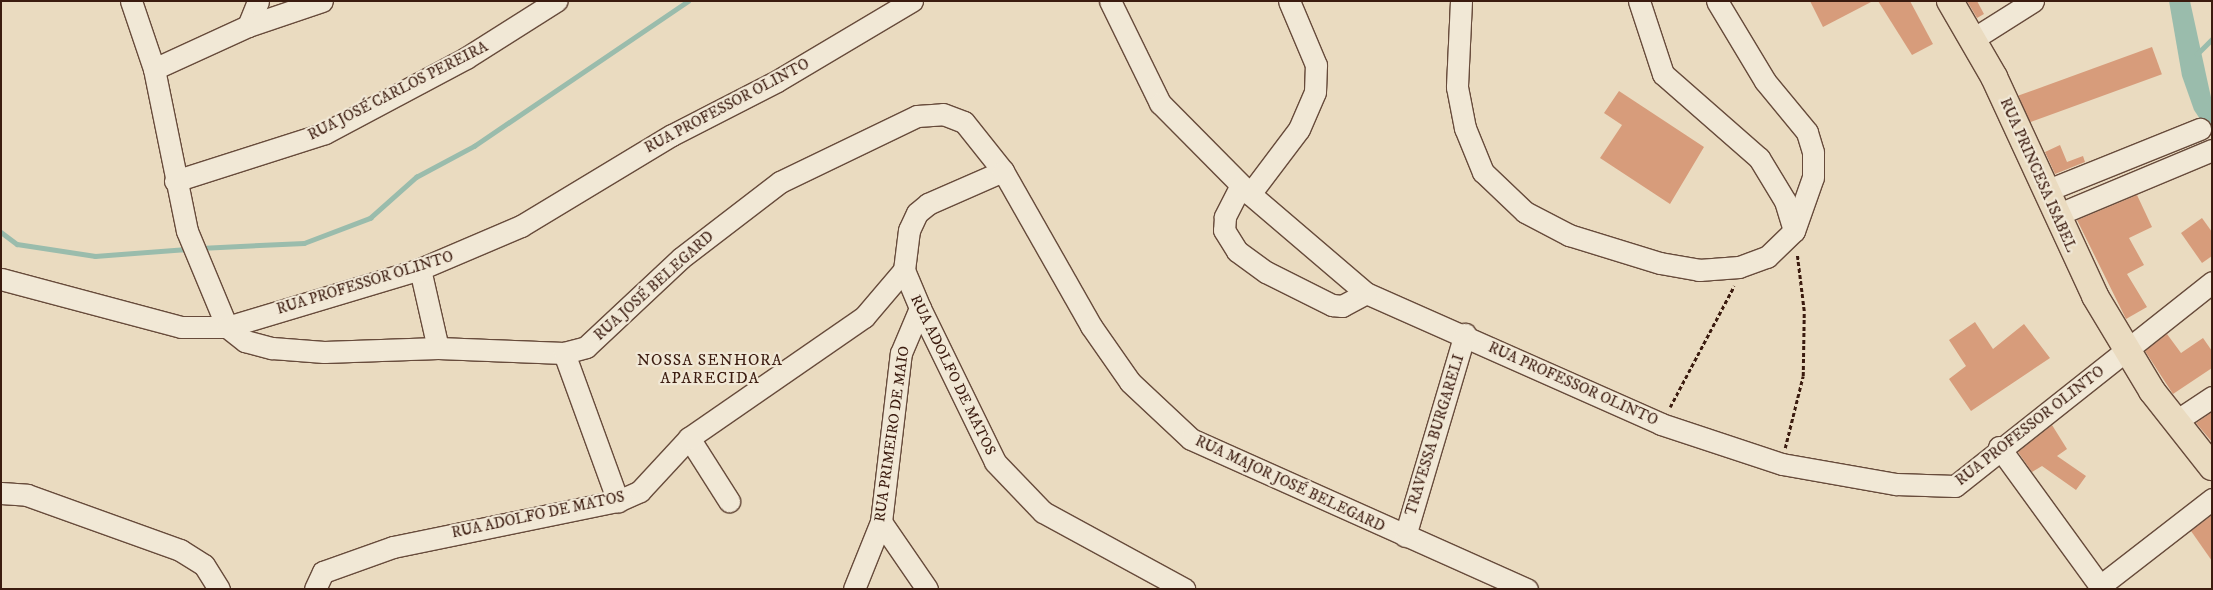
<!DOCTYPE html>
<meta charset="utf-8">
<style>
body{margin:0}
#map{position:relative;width:2213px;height:590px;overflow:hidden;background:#eadbc0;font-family:"IM FELL DW Pica",serif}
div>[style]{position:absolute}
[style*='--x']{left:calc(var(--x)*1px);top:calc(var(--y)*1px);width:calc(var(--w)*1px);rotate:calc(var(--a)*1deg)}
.water>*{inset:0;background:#9abcac}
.stream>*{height:4.5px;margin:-2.25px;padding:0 2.25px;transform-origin:2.25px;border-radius:2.25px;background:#9abcac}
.building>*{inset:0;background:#d79c7b;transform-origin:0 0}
.path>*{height:2.5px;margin-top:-1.25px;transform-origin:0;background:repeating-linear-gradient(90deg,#3b1b0f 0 4px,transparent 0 6.5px)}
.roads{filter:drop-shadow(1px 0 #674b3b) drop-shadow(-1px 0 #674b3b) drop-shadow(0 1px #674b3b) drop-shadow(0 -1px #674b3b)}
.minor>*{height:21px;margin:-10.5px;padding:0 10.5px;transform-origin:10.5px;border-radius:10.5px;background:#f1e8d6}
.major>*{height:26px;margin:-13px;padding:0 13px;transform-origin:13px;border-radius:13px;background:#eadbc0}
span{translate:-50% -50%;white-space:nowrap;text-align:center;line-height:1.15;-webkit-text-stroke:4.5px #f1e8d6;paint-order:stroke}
.street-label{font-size:15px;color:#3b1b0f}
.neighbourhood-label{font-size:16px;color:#3b1b0f;letter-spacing:1px}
.frame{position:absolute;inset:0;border:2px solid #3b1b0f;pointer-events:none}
</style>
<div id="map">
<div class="water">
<i style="clip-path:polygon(2169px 1px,2190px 1px,2212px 102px,2212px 137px,2194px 110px,2182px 76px)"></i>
</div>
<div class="stream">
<i style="--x:2197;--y:54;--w:21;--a:-45"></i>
<i style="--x:1;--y:232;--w:20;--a:37"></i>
<i style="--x:17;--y:244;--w:79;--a:8.7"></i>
<i style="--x:95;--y:256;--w:92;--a:-4.4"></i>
<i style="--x:200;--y:248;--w:104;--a:-2.8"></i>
<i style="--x:304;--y:243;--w:71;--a:-20.7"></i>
<i style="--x:370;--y:218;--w:62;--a:-41.7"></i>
<i style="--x:416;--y:177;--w:66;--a:-28.1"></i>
<i style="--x:474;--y:146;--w:258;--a:-34.1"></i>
</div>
<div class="building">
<i style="clip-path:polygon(1810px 1px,1873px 1px,1823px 27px)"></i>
<i style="clip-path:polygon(1878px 1px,1910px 1px,1933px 44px,1912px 55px)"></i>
<i style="clip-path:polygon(1967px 1px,1977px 1px,1984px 14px,1977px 18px)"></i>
<i style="left:2152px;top:47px;width:29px;height:142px;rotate:70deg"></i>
<i style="clip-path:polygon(1619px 91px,1704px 147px,1670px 204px,1600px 158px,1622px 125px,1604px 113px)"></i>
<i style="clip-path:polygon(2060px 145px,2067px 162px,2083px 156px,2085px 162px,2055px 174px,2045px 152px)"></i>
<i style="clip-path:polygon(2137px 195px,2152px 227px,2129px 238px,2144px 265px,2127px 274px,2147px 307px,2126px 319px,2077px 220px)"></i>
<i style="clip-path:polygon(2202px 218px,2212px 232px,2212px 256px,2202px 263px,2181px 233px)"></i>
<i style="clip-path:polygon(1975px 322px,1993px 349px,2024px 324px,2050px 358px,1971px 411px,1949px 379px,1966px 366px,1949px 340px)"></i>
<i style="clip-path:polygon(2167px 334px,2181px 353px,2203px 338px,2212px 351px,2212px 368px,2173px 394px,2145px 351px)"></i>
<i style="clip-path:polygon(2212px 412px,2212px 442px,2196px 423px)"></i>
<i style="clip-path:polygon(2052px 425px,2067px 449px,2057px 456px,2086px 476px,2076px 490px,2042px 466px,2032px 472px,2018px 452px)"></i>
<i style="clip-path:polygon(2212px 515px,2212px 561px,2191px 531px)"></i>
</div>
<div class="path">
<i style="--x:1670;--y:407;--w:137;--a:-62.1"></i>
<i style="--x:1785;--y:448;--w:74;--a:-76"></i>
<i style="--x:1803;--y:376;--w:65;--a:-89.1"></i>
<i style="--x:1804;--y:311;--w:57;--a:-97"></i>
</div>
<div class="roads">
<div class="minor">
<i style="--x:131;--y:1;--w:72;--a:71.3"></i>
<i style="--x:154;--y:69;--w:165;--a:78.5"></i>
<i style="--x:187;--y:231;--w:104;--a:67.4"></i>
<i style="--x:1110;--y:1;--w:114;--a:63.9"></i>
<i style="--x:1160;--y:103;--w:128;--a:45.3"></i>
<i style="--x:1250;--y:194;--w:153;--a:40.5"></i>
<i style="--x:1366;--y:293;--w:323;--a:23.9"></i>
<i style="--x:1661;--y:424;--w:127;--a:18.3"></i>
<i style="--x:1782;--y:464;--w:116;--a:10"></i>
<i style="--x:1896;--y:484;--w:59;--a:1.9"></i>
<i style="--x:1955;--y:486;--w:328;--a:-38.4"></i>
<i style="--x:1461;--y:1;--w:86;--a:92.7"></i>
<i style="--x:1457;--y:87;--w:42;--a:79"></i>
<i style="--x:1465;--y:128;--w:48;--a:67.8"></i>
<i style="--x:1483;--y:172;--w:58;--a:43.6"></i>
<i style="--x:1525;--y:212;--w:50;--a:27.6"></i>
<i style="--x:1569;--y:235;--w:95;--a:17.1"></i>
<i style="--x:1660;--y:263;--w:40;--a:10"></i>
<i style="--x:1699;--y:270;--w:40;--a:-4.3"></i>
<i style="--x:1739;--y:267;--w:30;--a:-20"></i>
<i style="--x:1767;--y:257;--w:37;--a:-44"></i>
<i style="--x:1794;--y:231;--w:57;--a:-70.6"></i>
<i style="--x:1813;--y:177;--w:25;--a:-90"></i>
<i style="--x:1813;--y:152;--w:21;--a:-107"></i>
<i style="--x:1807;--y:132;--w:66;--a:-129.5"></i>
<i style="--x:1765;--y:81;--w:93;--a:-121"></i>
<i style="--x:1639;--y:1;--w:77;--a:71.8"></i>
<i style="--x:1663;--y:74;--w:128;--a:41.2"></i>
<i style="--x:1759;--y:158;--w:50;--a:58.8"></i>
<i style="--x:1785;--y:201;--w:31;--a:73"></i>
<i style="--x:248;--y:26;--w:27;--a:-68"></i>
<i style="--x:1973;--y:39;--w:71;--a:-32.3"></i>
<i style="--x:154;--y:69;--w:103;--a:-24.6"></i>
<i style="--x:248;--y:26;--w:78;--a:-18.7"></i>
<i style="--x:1003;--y:171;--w:82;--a:156.3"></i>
<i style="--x:928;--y:204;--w:14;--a:141"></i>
<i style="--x:917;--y:213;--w:19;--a:115"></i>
<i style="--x:909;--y:230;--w:40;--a:97.1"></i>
<i style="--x:904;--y:270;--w:41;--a:67.2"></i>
<i style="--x:920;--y:308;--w:171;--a:64"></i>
<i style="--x:995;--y:462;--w:69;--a:46.2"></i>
<i style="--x:1043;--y:512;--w:161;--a:28.6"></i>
<i style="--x:175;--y:181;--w:157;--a:-17.7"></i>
<i style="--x:325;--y:133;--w:160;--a:-28"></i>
<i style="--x:466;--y:58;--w:107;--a:-32.3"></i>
<i style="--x:1241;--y:185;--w:36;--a:117"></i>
<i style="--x:1225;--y:217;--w:13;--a:94"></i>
<i style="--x:1224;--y:230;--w:25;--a:58"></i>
<i style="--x:1237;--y:251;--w:36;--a:36"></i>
<i style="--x:1266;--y:272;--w:74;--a:26.6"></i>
<i style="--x:1332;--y:305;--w:10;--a:6"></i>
<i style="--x:1342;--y:306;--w:27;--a:-28"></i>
<i style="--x:2048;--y:190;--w:164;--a:-21.9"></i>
<i style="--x:1250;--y:194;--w:81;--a:-53"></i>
<i style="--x:1299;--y:129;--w:40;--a:-66.6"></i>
<i style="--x:1315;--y:92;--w:27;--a:-88"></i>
<i style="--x:1316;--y:65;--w:69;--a:-112.9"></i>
<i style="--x:2059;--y:214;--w:166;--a:-22.7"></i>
<i style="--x:420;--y:269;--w:81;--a:77.2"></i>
<i style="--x:1;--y:279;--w:186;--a:14.9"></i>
<i style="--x:181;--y:327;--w:46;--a:0"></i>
<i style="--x:227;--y:327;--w:202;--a:-16.7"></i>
<i style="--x:420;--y:269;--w:110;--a:-23.1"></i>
<i style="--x:521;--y:226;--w:176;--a:-31.1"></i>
<i style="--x:672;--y:135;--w:118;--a:-27.2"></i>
<i style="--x:777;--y:81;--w:157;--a:-30.7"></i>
<i style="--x:227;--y:327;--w:23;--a:38"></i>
<i style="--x:245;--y:341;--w:28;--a:15"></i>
<i style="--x:272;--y:348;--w:52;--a:4.4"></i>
<i style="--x:324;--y:352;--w:114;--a:-2"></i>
<i style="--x:438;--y:348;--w:126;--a:2.3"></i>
<i style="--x:564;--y:353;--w:23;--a:-15"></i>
<i style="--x:586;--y:347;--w:130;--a:-43.1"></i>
<i style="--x:681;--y:258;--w:125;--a:-37.5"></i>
<i style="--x:780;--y:182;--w:152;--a:-25.7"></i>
<i style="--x:917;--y:116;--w:26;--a:-4"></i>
<i style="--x:943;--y:114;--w:22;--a:21"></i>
<i style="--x:964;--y:122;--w:63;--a:51.5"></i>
<i style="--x:1003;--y:171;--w:178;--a:60.4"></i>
<i style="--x:1091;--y:326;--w:68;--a:55.1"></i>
<i style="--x:1130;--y:382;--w:83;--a:43.1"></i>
<i style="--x:1191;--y:439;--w:368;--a:24.1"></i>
<i style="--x:564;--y:353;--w:158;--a:70"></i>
<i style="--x:2176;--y:421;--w:43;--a:-33.7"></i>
<i style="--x:689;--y:438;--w:75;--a:57.6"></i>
<i style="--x:1999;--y:447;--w:175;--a:54"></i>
<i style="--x:1;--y:493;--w:26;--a:4"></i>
<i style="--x:27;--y:495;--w:163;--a:19.8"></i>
<i style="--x:180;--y:550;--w:28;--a:32"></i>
<i style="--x:204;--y:565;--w:28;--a:58"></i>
<i style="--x:881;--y:522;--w:81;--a:55.5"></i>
<i style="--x:1405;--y:536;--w:211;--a:-73.5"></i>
<i style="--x:2100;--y:586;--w:142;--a:-37.8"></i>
<i style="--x:315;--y:589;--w:19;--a:-65"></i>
<i style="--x:323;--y:572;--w:74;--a:-19.7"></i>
<i style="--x:393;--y:547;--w:230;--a:-11.6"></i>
<i style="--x:618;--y:501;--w:24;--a:-24"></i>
<i style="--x:640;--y:491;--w:72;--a:-47.2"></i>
<i style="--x:689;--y:438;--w:213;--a:-34.7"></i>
<i style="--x:864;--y:317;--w:62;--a:-49.6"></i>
<i style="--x:854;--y:589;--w:72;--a:-68.1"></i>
<i style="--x:881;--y:522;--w:170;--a:-83.3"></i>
<i style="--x:901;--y:353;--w:49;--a:-67.1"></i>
</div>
<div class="major">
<i style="--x:1950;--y:1;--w:88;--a:59.9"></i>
<i style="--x:1994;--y:77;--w:241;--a:65.2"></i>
<i style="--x:2095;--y:296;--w:111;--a:59"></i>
<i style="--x:2152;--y:391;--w:97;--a:51.7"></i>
</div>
</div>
<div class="street-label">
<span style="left:398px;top:91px;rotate:-27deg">RUA JOSÉ CARLOS PEREIRA</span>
<span style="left:727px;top:106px;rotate:-28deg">RUA PROFESSOR OLINTO</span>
<span style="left:2038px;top:175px;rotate:66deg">RUA PRINCESA ISABEL</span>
<span style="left:365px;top:283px;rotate:-17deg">RUA PROFESSOR OLINTO</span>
<span style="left:654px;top:286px;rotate:-42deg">RUA JOSÉ BELEGARD</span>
<span style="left:953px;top:375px;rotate:64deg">RUA ADOLFO DE MATOS</span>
<span style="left:1573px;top:384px;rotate:24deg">RUA PROFESSOR OLINTO</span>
<span style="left:2030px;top:426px;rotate:-38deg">RUA PROFESSOR OLINTO</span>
<span style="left:892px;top:434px;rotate:-82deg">RUA PRIMEIRO DE MAIO</span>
<span style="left:1435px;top:435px;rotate:-73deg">TRAVESSA BURGARELI</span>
<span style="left:1290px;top:484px;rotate:25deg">RUA MAJOR JOSÉ BELEGARD</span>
<span style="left:538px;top:515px;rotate:-12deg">RUA ADOLFO DE MATOS</span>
</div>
<div class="neighbourhood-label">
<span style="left:710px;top:369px">NOSSA SENHORA<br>APARECIDA</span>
</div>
<div class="frame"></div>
</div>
